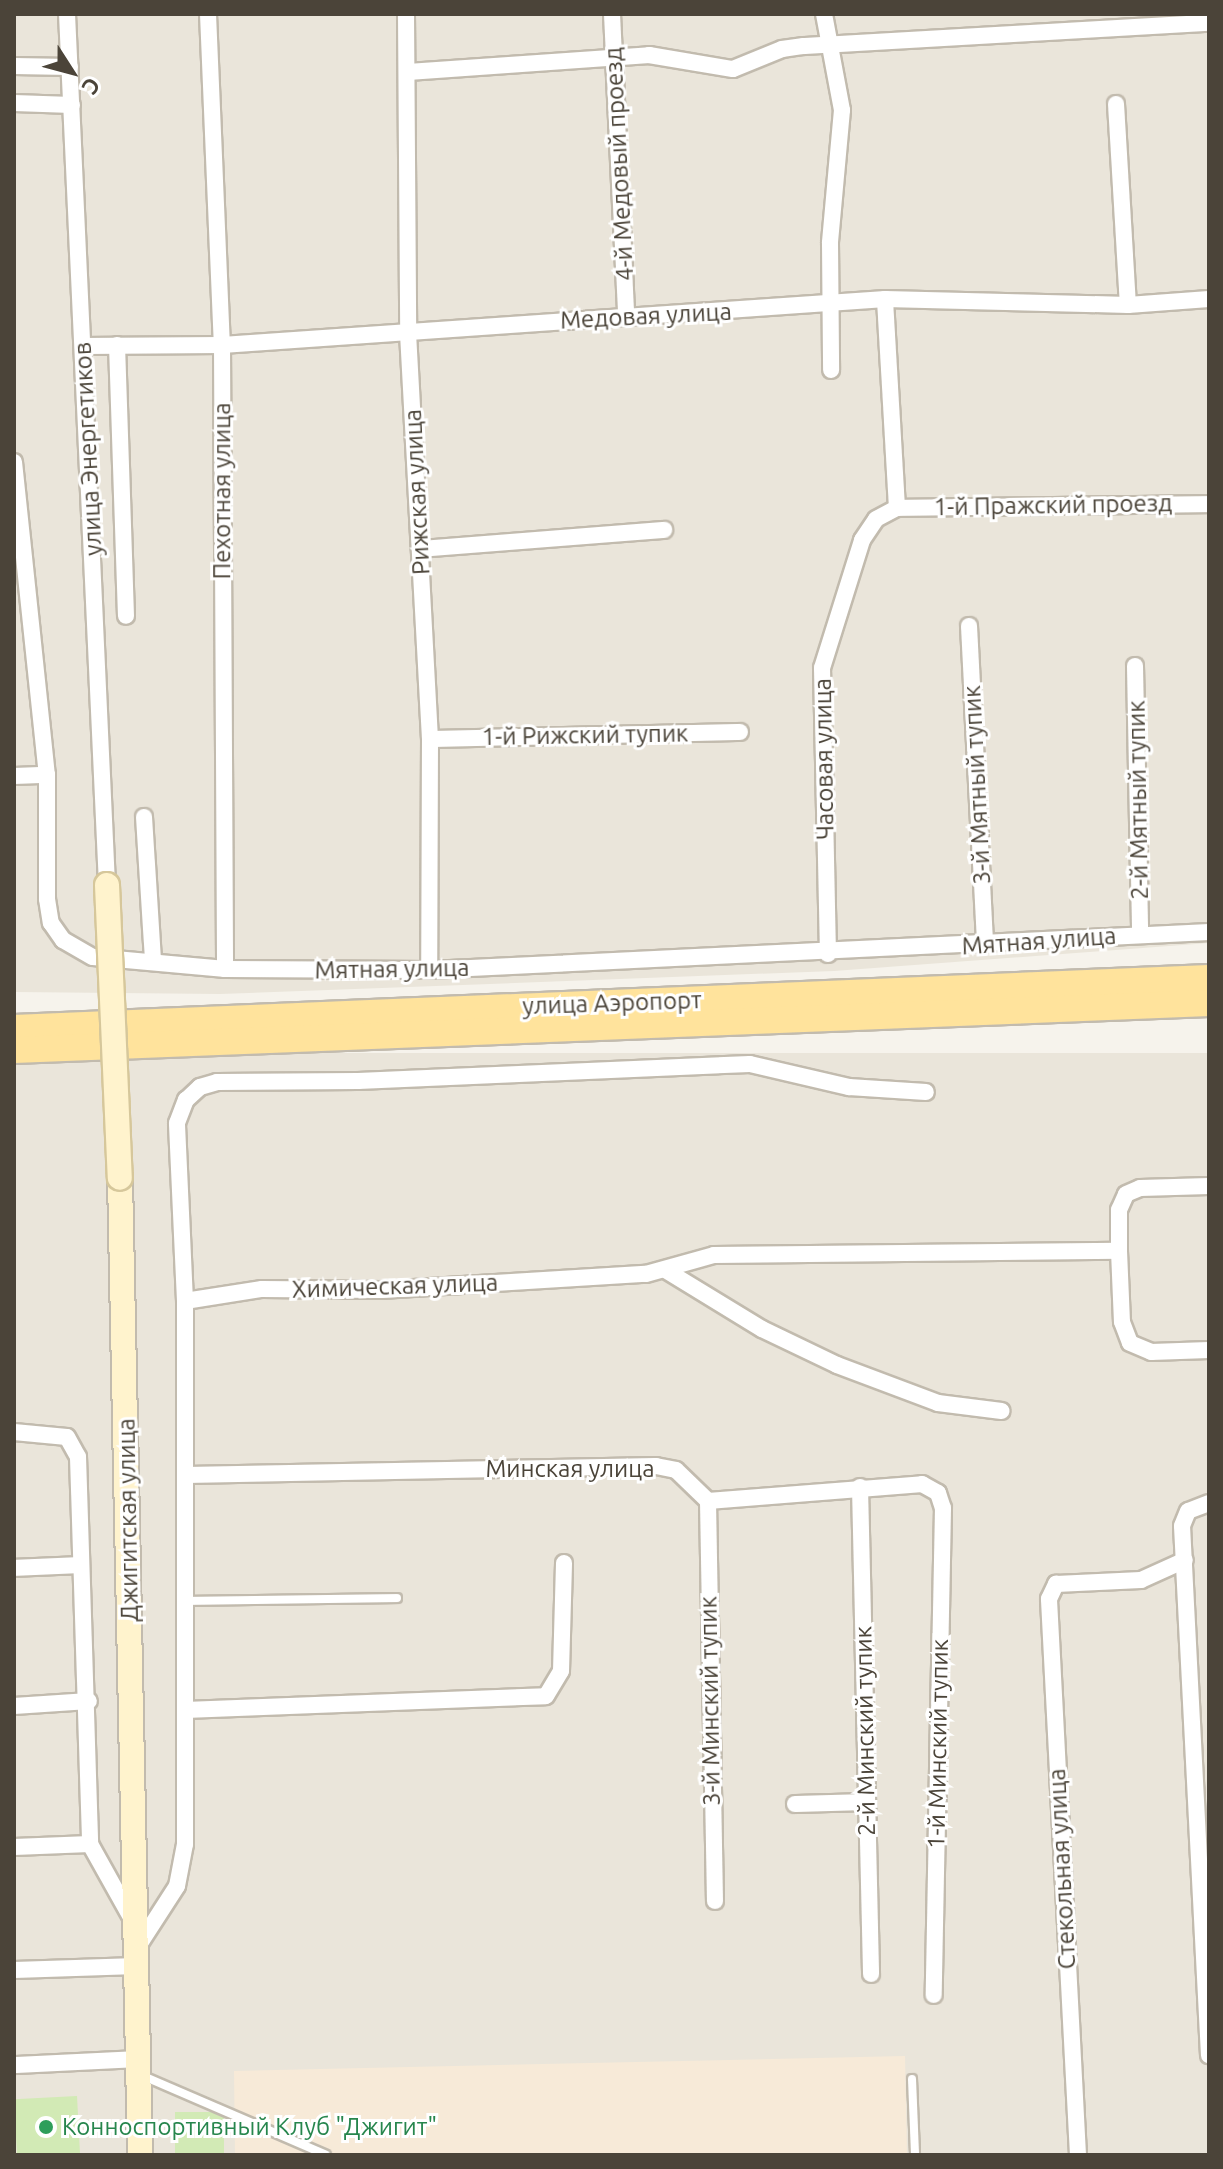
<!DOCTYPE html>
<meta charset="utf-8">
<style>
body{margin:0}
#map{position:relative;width:1223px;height:2169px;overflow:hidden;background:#f6f3ec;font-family:Ubuntu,sans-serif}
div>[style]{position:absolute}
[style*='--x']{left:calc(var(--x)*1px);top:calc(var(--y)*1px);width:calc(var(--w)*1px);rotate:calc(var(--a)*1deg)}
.residential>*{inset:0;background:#eae5da;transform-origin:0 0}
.commercial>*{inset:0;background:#f7ead8}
.green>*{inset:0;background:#d2eab5;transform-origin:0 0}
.roads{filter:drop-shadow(2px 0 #c2bbae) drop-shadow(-2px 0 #c2bbae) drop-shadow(0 2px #c2bbae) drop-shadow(0 -2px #c2bbae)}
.lane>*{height:8px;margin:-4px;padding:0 4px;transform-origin:4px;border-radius:4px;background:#fff}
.street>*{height:16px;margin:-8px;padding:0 8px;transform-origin:8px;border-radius:8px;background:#fff}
.secondary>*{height:24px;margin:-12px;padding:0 12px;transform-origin:12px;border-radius:12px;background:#fff3cd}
.primary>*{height:26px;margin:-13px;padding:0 13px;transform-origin:13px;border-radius:13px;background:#ffe39c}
.bridges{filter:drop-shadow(2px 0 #d6c79b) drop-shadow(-2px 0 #d6c79b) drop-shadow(0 2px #d6c79b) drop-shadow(0 -2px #d6c79b)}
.secondary-bridge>*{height:24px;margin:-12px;padding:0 12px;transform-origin:12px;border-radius:12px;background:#fff3cd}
.dots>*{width:22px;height:22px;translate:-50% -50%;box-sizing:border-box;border:4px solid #fff;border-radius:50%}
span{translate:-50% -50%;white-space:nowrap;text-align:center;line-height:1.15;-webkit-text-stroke:6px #fff;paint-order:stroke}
.street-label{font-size:24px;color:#4b4439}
.leisure-label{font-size:24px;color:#27864d}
.left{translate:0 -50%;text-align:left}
.frame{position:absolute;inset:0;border:16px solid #4b4439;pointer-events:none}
.north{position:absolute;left:32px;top:32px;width:80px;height:80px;-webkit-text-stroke:6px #fff;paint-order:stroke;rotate:126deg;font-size:22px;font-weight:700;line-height:32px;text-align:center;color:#4b4439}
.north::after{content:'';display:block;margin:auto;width:28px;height:36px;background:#4b4439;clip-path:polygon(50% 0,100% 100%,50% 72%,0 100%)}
</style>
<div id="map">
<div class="residential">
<i style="clip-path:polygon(14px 14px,1209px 14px,1209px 943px,834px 971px,220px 994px,14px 992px)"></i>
<i style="left:1209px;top:1053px;width:1102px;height:1196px;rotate:90deg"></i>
</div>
<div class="commercial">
<i style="clip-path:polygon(905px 2056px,907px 2155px,235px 2155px,234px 2071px)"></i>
</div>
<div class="green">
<i style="left:77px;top:2096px;width:59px;height:63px;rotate:87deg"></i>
<i style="left:175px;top:2112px;width:49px;height:43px"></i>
</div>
<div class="roads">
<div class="lane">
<i style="--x:186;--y:1601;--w:211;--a:-0.8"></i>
<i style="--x:143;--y:2076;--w:199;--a:23.3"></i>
<i style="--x:912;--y:2079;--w:76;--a:87.7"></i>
</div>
<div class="street">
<i style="--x:67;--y:14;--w:872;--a:87.37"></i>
<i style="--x:208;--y:14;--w:331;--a:87.6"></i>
<i style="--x:222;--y:345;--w:624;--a:89.72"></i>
<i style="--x:406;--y:14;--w:319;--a:89.6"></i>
<i style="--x:408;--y:333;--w:407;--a:86.9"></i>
<i style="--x:430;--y:739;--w:231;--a:90.2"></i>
<i style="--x:612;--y:14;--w:301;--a:87.3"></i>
<i style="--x:824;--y:14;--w:98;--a:79.4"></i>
<i style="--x:842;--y:110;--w:134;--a:95.2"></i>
<i style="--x:830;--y:243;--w:127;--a:89.5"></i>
<i style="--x:14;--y:66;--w:56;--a:1"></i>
<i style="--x:408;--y:72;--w:242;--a:-4"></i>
<i style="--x:649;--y:55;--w:85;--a:9.5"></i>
<i style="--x:733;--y:69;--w:53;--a:-22.2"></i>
<i style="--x:782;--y:49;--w:22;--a:-8"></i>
<i style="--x:804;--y:46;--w:406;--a:-3.3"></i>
<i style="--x:14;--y:103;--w:58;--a:2"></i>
<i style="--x:1116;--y:104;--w:201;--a:86.6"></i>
<i style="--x:117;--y:345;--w:271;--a:88.1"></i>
<i style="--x:83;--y:346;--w:139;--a:-0.4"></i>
<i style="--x:222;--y:345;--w:665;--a:-3.97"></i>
<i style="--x:885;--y:299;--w:243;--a:1.4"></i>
<i style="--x:1128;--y:305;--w:81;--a:-4.2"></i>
<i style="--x:14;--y:462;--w:315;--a:84"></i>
<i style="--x:47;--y:775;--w:124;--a:90"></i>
<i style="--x:47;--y:899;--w:24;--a:81"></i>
<i style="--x:51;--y:923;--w:21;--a:55"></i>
<i style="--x:63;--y:940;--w:34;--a:30"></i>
<i style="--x:93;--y:957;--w:133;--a:5.2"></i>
<i style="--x:225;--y:969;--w:204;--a:0.3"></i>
<i style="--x:429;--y:970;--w:781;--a:-2.79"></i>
<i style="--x:897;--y:508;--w:312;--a:-0.7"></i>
<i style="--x:420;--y:549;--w:245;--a:-4.5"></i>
<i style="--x:969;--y:626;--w:318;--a:87.1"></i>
<i style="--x:1135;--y:666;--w:268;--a:88.9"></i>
<i style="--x:430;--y:739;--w:310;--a:-1.3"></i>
<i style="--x:14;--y:776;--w:33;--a:-2"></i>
<i style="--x:144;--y:817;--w:145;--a:86.4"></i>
<i style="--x:828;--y:954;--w:286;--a:-91.2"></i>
<i style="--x:822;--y:668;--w:134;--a:-72.6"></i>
<i style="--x:862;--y:540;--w:25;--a:-56"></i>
<i style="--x:876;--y:519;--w:24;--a:-28"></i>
<i style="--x:897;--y:508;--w:209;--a:-93.3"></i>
<i style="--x:1119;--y:1251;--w:71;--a:87.6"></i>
<i style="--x:1122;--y:1322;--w:22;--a:69"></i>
<i style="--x:1130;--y:1343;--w:23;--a:23"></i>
<i style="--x:1151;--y:1352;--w:58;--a:-2"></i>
<i style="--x:667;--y:1271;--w:111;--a:31.4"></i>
<i style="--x:762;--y:1329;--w:83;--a:25.6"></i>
<i style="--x:837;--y:1365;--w:108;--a:20.6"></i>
<i style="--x:938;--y:1403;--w:64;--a:7.2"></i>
<i style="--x:185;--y:1301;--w:178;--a:-92.6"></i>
<i style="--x:177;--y:1123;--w:25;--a:-69"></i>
<i style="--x:186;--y:1100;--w:19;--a:-43"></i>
<i style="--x:200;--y:1087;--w:18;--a:-16"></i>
<i style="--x:217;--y:1082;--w:141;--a:-0.4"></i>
<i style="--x:358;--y:1081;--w:392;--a:-2.5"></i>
<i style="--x:750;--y:1064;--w:102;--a:13.1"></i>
<i style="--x:849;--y:1087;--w:77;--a:3.7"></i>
<i style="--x:14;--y:1432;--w:53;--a:5.4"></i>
<i style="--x:67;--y:1437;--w:23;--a:61"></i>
<i style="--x:78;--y:1457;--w:387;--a:88.2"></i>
<i style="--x:90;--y:1844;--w:86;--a:60.8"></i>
<i style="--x:186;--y:1475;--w:470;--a:-1.1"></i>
<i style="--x:656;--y:1466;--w:20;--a:11"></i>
<i style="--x:676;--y:1470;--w:45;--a:44.1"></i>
<i style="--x:708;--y:1501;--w:215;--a:-4.5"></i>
<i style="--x:922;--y:1484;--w:18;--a:29"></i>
<i style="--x:938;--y:1493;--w:16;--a:72"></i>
<i style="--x:943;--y:1508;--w:487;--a:91.1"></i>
<i style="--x:860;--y:1487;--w:487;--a:88.7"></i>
<i style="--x:708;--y:1501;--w:400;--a:89"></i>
<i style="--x:1209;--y:1503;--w:22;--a:159"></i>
<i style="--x:1188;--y:1511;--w:16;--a:112"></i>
<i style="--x:1182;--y:1526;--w:530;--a:87.08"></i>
<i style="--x:14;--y:1568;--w:65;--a:-2.6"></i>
<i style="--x:14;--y:1706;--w:75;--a:-3.8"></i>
<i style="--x:185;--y:1710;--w:361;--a:-2.2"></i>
<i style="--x:546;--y:1696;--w:29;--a:-59"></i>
<i style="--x:561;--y:1671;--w:108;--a:-88.4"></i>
<i style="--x:795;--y:1804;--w:72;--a:-1.6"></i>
<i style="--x:14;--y:1847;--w:76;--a:-2.3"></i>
<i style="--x:137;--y:1948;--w:74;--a:-57.2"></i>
<i style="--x:177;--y:1886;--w:43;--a:-79.2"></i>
<i style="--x:185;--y:1844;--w:543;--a:-90"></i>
<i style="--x:185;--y:1301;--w:78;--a:-8.9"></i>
<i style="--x:262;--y:1289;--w:119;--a:0.5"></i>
<i style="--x:381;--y:1290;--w:265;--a:-3.5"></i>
<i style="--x:646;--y:1274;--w:71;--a:-15.6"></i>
<i style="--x:714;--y:1255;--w:405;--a:-0.6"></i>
<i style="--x:1119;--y:1251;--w:41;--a:-90"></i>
<i style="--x:1119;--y:1210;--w:17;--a:-66"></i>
<i style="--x:1126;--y:1194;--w:15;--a:-23"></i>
<i style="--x:1140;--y:1188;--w:69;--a:-1.7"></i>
<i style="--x:14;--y:1970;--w:123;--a:-1.9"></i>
<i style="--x:14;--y:2065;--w:122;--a:-2.8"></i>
<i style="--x:1078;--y:2155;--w:557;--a:-92.99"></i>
<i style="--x:1049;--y:1599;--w:17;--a:-65"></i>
<i style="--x:1056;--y:1584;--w:85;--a:-2.7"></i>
<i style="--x:1141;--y:1580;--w:48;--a:-24.4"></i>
</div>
<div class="secondary">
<i style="--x:120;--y:1178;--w:977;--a:88.83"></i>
</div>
<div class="primary">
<i style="--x:14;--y:1028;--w:1196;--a:-2.4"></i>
<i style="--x:14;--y:1050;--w:1196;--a:-2.25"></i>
</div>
</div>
<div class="bridges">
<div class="secondary-bridge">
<i style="--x:107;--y:885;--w:293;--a:87.5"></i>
</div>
</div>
<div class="dots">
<i style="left:46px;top:2127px;background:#2e9e5b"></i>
</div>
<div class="street-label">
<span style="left:619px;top:164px;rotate:-93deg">4-й Медовый проезд</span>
<span style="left:646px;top:316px;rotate:-3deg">Медовая улица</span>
<span style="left:88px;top:449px;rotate:-93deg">улица Энергетиков</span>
<span style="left:222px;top:491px;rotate:-90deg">Пехотная улица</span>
<span style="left:417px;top:492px;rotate:-93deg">Рижская улица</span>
<span style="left:1053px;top:505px;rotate:-1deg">1-й Пражский проезд</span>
<span style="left:585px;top:735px;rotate:-1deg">1-й Рижский тупик</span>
<span style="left:824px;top:759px;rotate:-91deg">Часовая улица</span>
<span style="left:977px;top:785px;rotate:-93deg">3-й Мятный тупик</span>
<span style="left:1138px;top:800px;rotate:-91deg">2-й Мятный тупик</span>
<span style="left:1039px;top:941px;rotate:-4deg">Мятная улица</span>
<span style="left:392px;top:969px;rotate:-1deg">Мятная улица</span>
<span style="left:612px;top:1003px;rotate:-2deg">улица Аэропорт</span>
<span style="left:395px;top:1286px;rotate:-2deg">Химическая улица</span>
<span style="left:570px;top:1469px">Минская улица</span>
<span style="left:128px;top:1520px;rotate:-91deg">Джигитская улица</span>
<span style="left:710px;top:1701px;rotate:-91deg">3-й Минский тупик</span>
<span style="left:865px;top:1731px;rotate:-91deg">2-й Минский тупик</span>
<span style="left:938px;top:1744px;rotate:-89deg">1-й Минский тупик</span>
<span style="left:1062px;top:1869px;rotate:-93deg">Стекольная улица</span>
</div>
<div class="leisure-label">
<span class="left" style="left:62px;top:2127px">Конноспортивный Клуб "Джигит"</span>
</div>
<div class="frame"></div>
<div class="north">С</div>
</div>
